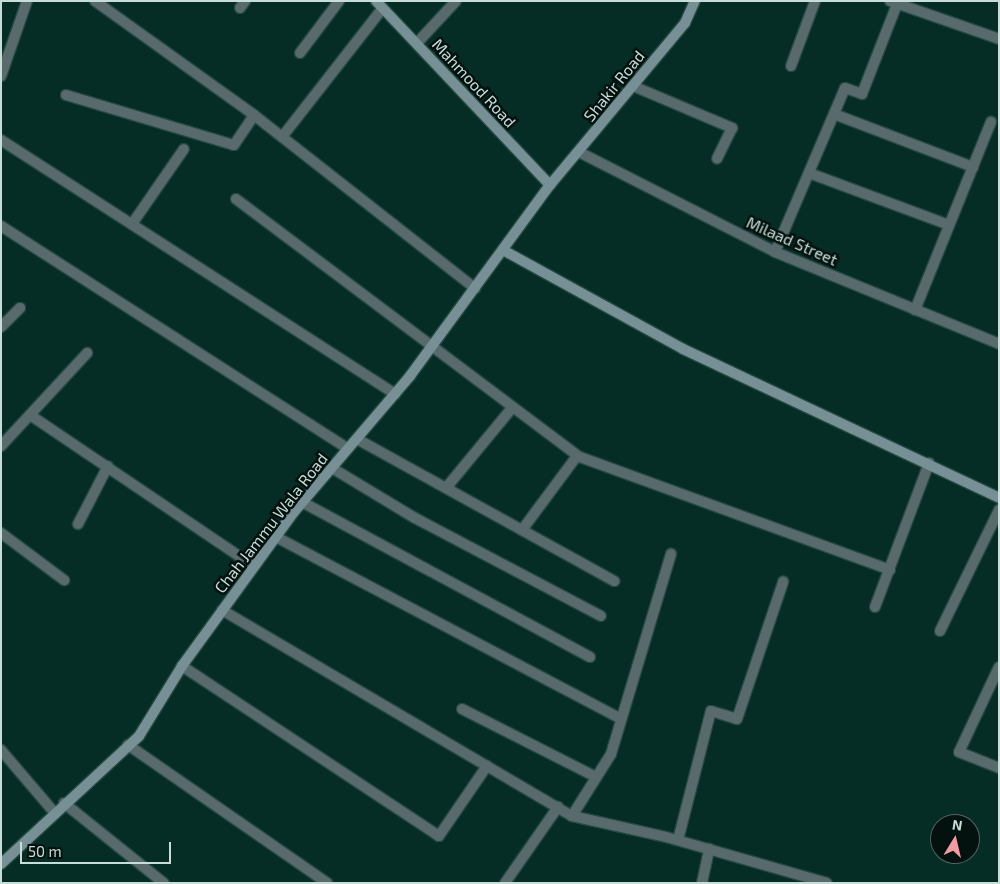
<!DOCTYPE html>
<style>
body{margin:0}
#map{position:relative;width:1000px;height:884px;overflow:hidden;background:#052d26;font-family:"Exo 2",sans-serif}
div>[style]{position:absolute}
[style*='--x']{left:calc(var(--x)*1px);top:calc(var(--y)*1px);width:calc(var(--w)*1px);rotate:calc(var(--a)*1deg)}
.roads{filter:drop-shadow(1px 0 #244942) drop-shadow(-1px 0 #244942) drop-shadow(0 1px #244942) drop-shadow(0 -1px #244942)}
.lane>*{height:10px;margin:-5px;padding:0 5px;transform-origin:5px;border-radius:5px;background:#596a6d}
.street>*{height:10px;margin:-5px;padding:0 5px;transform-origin:5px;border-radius:5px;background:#596a6d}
.secondary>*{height:10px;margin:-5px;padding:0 5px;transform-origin:5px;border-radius:5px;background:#769095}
span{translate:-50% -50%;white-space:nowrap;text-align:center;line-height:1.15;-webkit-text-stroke:5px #04120f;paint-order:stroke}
.street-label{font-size:16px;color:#c9ddd8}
.frame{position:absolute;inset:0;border:2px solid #c9ddd8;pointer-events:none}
.north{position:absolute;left:930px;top:814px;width:50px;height:50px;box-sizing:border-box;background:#04120f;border:1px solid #53635f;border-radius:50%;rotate:9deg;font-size:14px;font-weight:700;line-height:20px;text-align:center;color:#c9ddd8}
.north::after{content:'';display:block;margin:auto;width:18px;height:22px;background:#f49aa2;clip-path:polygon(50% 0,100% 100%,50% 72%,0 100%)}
.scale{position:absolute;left:20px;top:842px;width:151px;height:22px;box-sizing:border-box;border:2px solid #c9ddd8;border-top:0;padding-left:6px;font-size:15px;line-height:18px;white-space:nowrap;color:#c9ddd8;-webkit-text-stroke:4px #04120f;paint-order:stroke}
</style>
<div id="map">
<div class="roads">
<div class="lane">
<i style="--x:240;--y:8;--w:9;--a:-54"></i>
<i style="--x:300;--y:53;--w:65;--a:-53.1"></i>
<i style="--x:633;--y:86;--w:108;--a:23"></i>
<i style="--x:732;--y:128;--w:34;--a:116"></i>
<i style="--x:834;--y:114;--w:149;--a:20.9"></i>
<i style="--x:282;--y:137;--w:162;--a:-52"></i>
<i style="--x:809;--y:173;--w:149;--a:20.4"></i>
<i style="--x:446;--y:488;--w:104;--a:-50.5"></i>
<i style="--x:78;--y:524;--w:65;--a:-62.7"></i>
<i style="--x:522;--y:530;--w:92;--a:-53.4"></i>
<i style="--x:702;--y:883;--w:35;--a:-78"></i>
</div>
<div class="street">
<i style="--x:95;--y:1;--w:196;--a:35.6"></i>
<i style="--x:254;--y:115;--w:281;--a:38.1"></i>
<i style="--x:890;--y:1;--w:115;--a:19.2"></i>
<i style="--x:417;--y:43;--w:57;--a:-47.1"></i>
<i style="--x:791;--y:66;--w:69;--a:-69.7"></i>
<i style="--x:1;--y:76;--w:79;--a:-70.9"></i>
<i style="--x:66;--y:95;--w:175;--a:16.6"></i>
<i style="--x:234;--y:145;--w:36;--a:-56"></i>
<i style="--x:1;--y:140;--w:469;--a:32.8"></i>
<i style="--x:579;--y:152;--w:220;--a:27"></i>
<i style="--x:775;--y:252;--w:242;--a:22.3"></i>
<i style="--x:236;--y:199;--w:430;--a:36.9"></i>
<i style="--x:580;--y:457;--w:330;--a:20"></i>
<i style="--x:132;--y:224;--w:91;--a:-55.3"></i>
<i style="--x:1;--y:226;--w:412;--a:32.7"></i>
<i style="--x:775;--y:252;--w:178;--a:-66.9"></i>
<i style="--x:845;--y:88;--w:18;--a:19"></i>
<i style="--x:862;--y:94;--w:97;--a:-68.7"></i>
<i style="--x:915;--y:310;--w:203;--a:-68"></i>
<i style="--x:1;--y:327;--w:27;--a:-45"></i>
<i style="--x:30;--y:415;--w:270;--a:34"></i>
<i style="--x:357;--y:439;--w:294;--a:28.9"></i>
<i style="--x:1;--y:446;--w:127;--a:-47.2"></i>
<i style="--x:332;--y:468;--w:97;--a:31.1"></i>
<i style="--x:415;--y:518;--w:210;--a:27.8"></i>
<i style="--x:302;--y:502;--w:327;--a:28.3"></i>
<i style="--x:1;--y:533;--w:79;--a:36.7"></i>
<i style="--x:276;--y:537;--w:390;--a:27.8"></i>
<i style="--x:875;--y:607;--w:154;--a:-69.4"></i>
<i style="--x:222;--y:610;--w:406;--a:30.5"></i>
<i style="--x:572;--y:816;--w:96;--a:12.6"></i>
<i style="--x:666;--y:837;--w:167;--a:15.9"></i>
<i style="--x:940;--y:631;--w:135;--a:-64"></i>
<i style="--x:182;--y:666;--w:308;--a:33.5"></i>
<i style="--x:439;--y:836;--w:85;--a:-55.6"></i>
<i style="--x:999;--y:667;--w:94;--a:115.2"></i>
<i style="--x:959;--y:752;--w:43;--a:21.8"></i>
<i style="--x:462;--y:709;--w:150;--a:26.9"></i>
<i style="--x:128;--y:745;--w:242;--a:34.7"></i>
<i style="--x:1;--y:750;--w:82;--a:49.5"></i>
<i style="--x:64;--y:803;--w:128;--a:38.7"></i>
<i style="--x:572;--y:816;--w:73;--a:-57.8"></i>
<i style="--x:611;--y:754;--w:209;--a:-73.3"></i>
<i style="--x:678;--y:840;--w:133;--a:-75.7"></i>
<i style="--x:711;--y:711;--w:27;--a:17"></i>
<i style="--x:737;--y:719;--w:145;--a:-71.4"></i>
<i style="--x:505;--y:883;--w:93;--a:-55.1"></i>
</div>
<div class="secondary">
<i style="--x:376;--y:1;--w:253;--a:46.6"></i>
<i style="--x:503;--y:250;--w:205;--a:28.8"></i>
<i style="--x:683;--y:349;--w:349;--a:25.2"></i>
<i style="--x:1;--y:864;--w:188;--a:-42.8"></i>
<i style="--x:139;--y:736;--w:82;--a:-58.4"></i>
<i style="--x:182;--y:666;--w:190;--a:-54"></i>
<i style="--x:294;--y:512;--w:179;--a:-49.5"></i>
<i style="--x:410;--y:376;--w:237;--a:-53.8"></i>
<i style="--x:550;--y:185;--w:211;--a:-50.2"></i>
<i style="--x:685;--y:23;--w:24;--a:-66"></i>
</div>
</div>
<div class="street-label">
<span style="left:474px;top:83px;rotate:47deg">Mahmood Road</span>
<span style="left:614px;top:86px;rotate:-51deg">Shakir Road</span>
<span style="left:792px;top:241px;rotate:24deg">Milaad Street</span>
<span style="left:271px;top:523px;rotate:-52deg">Chah Jammu Wala Road</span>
</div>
<div class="frame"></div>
<div class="north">N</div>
<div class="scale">50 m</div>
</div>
